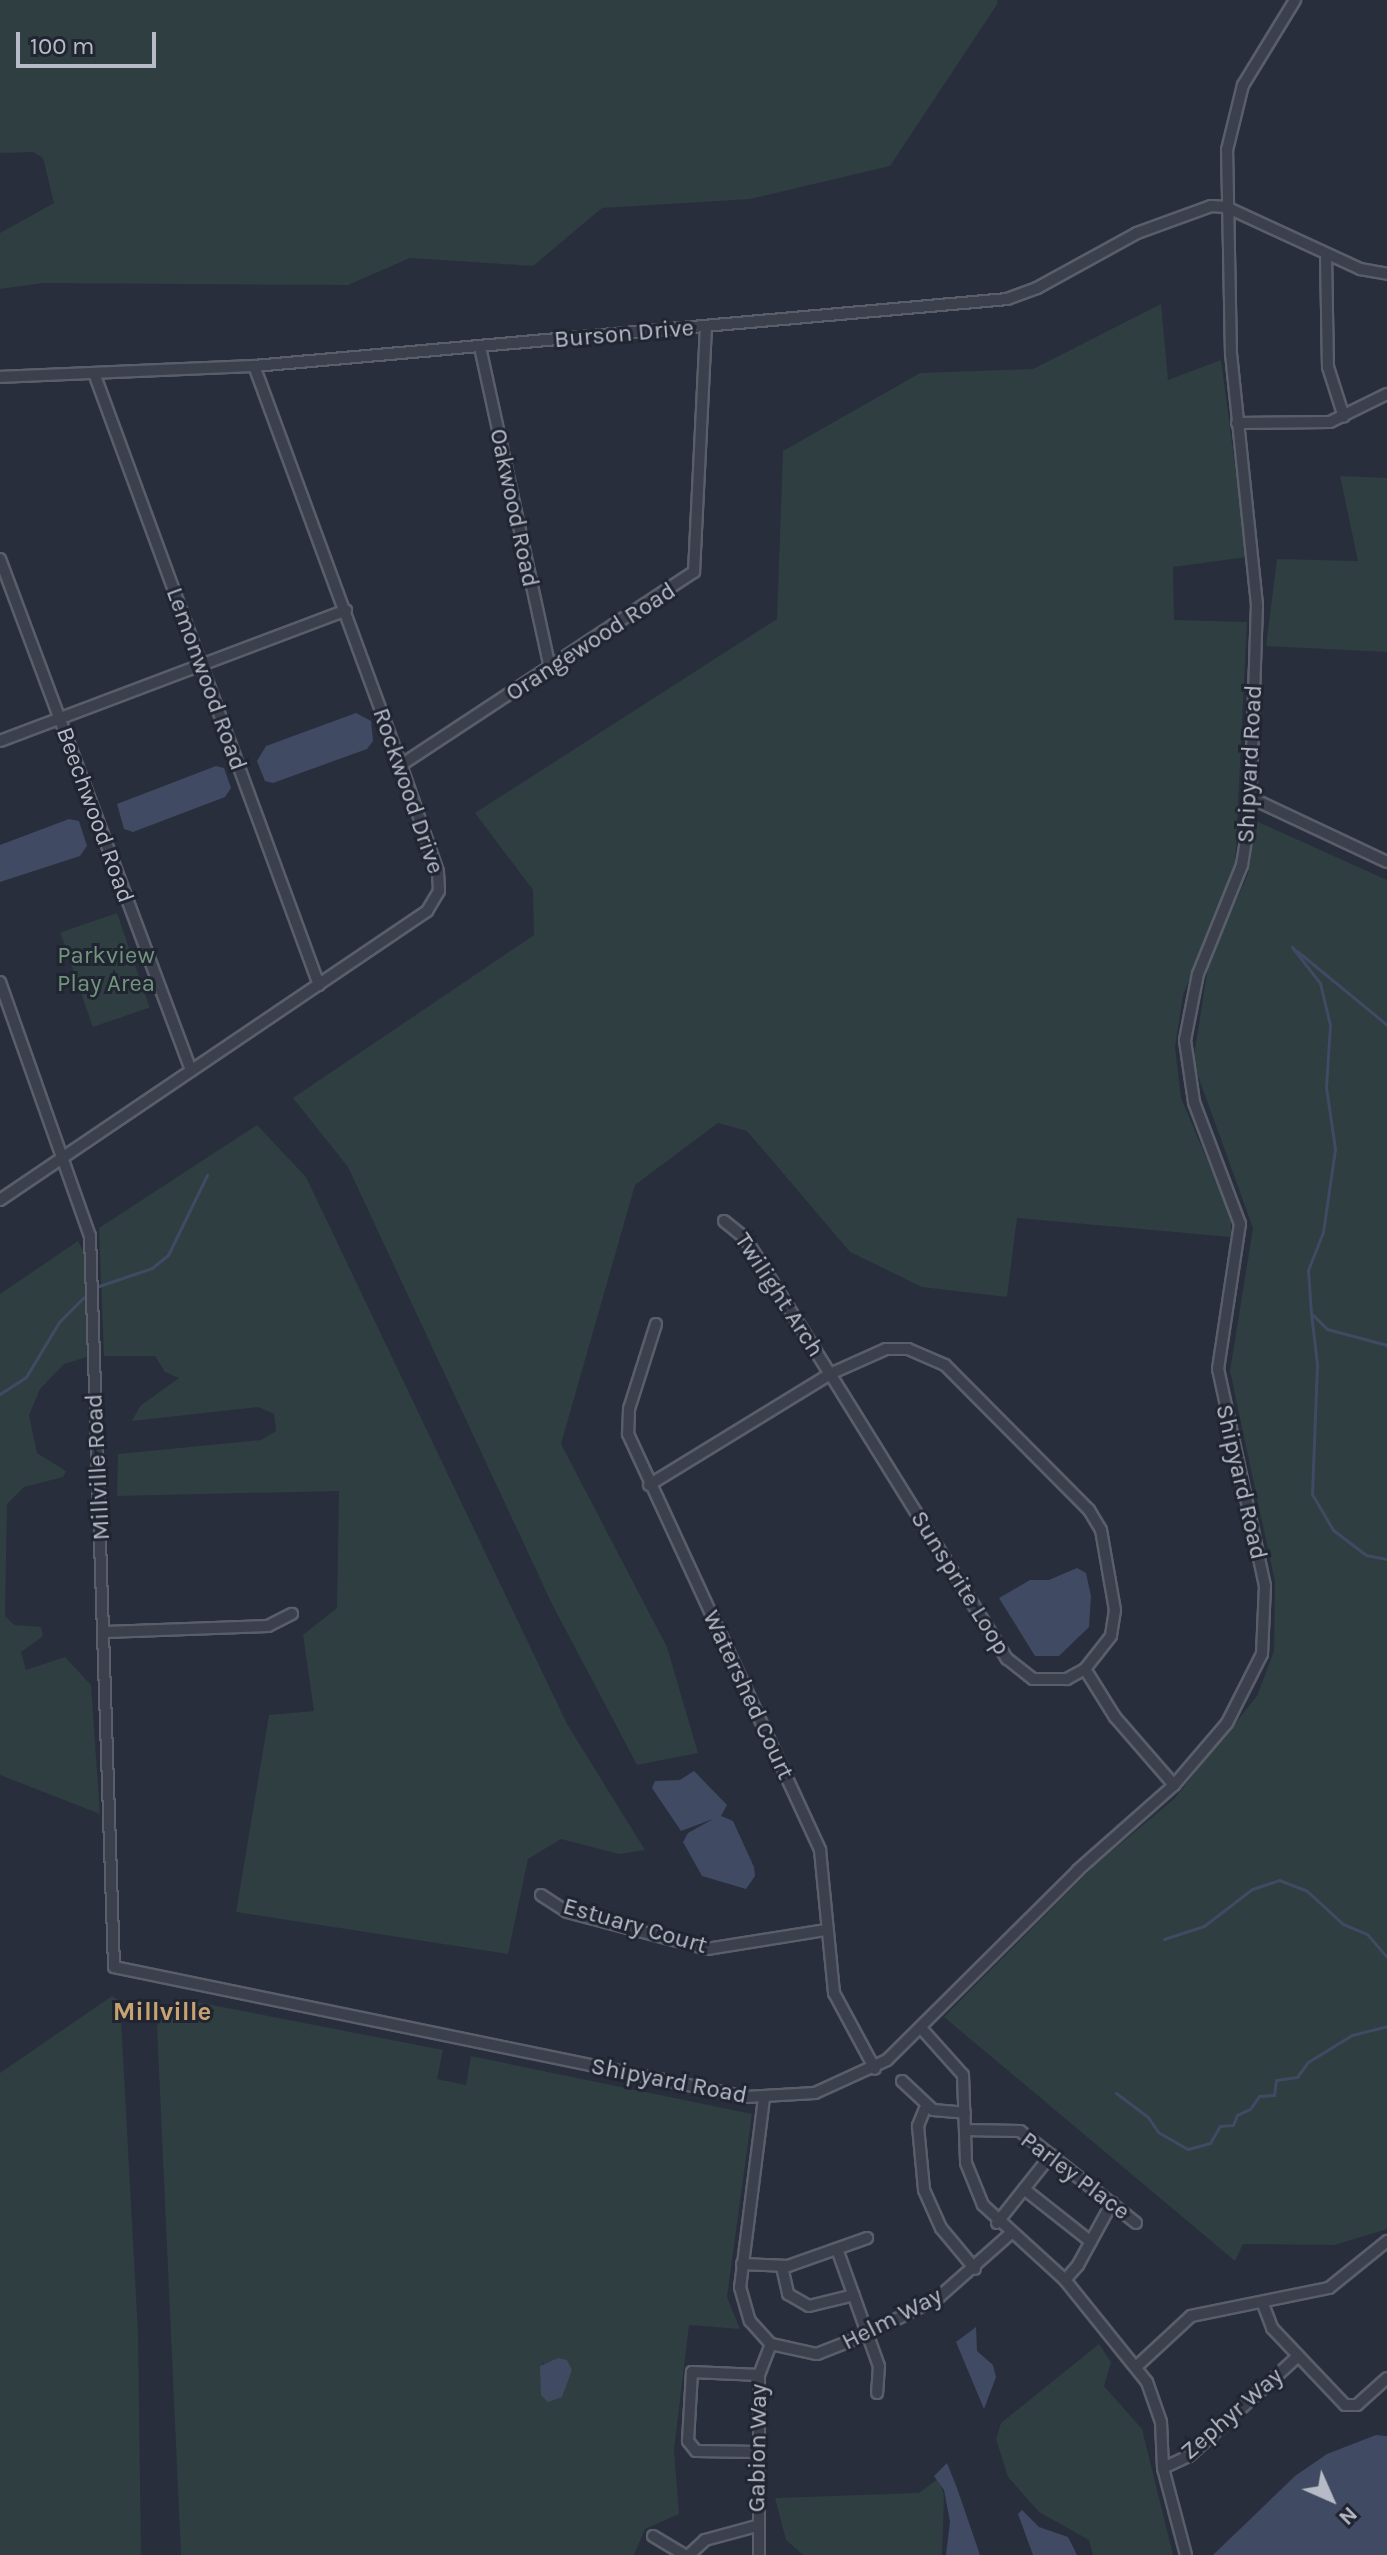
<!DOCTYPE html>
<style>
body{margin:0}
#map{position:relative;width:1387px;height:2555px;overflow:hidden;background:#282e3c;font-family:Karla,sans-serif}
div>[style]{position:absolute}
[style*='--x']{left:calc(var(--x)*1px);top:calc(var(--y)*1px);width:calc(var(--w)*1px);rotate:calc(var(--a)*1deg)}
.green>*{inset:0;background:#2e3e41;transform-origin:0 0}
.water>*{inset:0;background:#404a63}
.stream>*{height:3px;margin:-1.5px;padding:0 1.5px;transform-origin:1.5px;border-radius:1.5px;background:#404a63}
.roads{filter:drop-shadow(2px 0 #595e6a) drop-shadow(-2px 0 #595e6a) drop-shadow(0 2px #595e6a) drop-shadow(0 -2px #595e6a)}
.minor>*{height:10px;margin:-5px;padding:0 5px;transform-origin:5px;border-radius:5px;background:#3b404c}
span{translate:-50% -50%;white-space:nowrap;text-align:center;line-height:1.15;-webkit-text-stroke:6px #202531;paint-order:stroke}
.street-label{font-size:24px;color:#b7bbc7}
.park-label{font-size:24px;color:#72957e}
.neighbourhood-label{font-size:26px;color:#c8a372;font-weight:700}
.north{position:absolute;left:1291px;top:2459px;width:80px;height:80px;-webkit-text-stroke:6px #202531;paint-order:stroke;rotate:135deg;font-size:22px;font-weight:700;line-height:32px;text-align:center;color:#b7bbc7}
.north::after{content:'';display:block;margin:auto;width:28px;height:36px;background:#b7bbc7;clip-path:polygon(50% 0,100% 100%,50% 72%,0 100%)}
.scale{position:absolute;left:16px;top:32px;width:140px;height:36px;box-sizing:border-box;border:4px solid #b7bbc7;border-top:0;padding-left:10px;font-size:24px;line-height:28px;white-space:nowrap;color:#b7bbc7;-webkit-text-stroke:6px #202531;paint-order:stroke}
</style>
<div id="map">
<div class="green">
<i style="clip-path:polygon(0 0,997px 0,998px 3px,890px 166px,750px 199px,602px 208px,533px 266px,410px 258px,348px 285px,43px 283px,0 289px,0 233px,54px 203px,43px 158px,33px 152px,0 153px)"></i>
<i style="clip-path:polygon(1161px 304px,1168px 380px,1221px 360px,1247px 557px,1173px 567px,1174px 620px,1247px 622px,1235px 865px,1183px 995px,1175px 1047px,1181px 1098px,1231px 1216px,1231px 1237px,1017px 1218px,1007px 1297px,922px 1287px,850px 1252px,747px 1131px,718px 1123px,635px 1185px,561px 1444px,667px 1647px,698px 1753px,637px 1765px,552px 1604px,348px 1167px,293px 1098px,534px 935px,533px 890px,475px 813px,777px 619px,783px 451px,920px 373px,1033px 369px)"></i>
<i style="clip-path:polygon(1340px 476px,1387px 478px,1387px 652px,1266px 646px,1277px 559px,1358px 561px)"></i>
<i style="clip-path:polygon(1256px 821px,1387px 880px,1387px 2229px,1335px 2245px,1243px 2244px,1235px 2261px,944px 2017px,1094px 1866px,1174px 1799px,1257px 1696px,1274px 1651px,1275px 1582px,1230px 1371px,1253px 1228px,1193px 1062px,1209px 961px,1248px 874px)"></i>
<i style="left:117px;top:913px;width:100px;height:60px;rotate:71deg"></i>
<i style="clip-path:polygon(257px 1125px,306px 1177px,567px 1724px,645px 1850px,619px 1854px,561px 1839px,528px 1859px,508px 1954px,236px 1912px,269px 1715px,314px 1711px,303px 1635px,337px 1608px,339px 1491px,117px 1496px,118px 1454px,261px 1440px,276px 1431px,274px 1414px,258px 1407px,132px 1421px,140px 1406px,179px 1378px,165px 1372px,155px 1356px,104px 1356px,99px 1228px)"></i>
<i style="clip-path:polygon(78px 1241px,85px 1255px,87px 1357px,64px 1364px,40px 1389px,29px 1415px,37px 1453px,66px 1471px,63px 1477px,24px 1487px,7px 1504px,5px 1616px,14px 1625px,41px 1627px,43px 1636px,21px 1652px,26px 1670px,65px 1657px,91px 1685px,100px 1814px,0 1775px,0 1294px)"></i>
<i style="clip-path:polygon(112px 1996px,120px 2001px,138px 2333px,141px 2555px,0 2555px,0 2073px)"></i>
<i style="clip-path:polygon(evenodd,176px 1998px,443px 2050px,437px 2079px,466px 2085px,471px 2056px,752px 2114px,727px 2297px,740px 2329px,689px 2325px,674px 2450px,679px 2514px,645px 2529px,634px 2555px,181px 2555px,157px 2026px,176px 1998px,542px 2363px,572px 2370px,567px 2382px,541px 2395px,542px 2363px)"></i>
<i style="clip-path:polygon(1099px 2344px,1111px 2362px,1104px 2386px,1142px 2429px,1173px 2555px,1093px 2555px,1089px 2540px,1039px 2512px,1008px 2477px,996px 2439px,1001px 2423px)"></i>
<i style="clip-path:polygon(939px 2478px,944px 2496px,942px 2555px,803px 2555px,786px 2540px,775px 2498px,919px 2493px)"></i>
</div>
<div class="water">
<i style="clip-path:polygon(356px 713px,371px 721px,373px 741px,367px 749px,273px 783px,265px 781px,257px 761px,266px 746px)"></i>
<i style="clip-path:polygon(216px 766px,224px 768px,231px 788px,225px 797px,133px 832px,124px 829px,117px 804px)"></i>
<i style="clip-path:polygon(69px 819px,79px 821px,87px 846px,80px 856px,0 882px,0 845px)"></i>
<i style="clip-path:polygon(1077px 1568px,1086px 1573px,1091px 1596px,1089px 1627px,1059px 1656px,1035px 1656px,999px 1598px,1030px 1580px,1049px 1580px)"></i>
<i style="clip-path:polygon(694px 1771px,727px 1805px,721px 1816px,733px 1821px,754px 1867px,755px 1876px,746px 1889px,702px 1876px,683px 1842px,688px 1833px,713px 1819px,681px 1831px,652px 1788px,655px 1781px,680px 1780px)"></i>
<i style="clip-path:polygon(976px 2327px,977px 2351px,993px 2365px,996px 2377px,984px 2409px,956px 2342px)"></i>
<i style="clip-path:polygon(558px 2358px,567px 2360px,572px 2370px,562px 2397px,548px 2402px,541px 2395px,540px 2366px)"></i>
<i style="clip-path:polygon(1376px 2435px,1387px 2436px,1387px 2555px,1213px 2555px,1295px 2476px,1327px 2454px)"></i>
<i style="clip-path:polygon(947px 2463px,957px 2488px,980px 2555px,946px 2555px,950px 2522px,944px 2490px,934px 2476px)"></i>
<i style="clip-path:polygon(1022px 2510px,1039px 2527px,1068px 2537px,1077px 2555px,1033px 2555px,1018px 2514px)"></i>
</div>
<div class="stream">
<i style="--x:1292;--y:947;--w:46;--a:52.1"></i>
<i style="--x:1320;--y:983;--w:43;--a:76.6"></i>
<i style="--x:1330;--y:1025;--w:62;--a:93.7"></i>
<i style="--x:1326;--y:1087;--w:63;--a:81.7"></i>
<i style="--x:1335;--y:1149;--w:84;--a:98.2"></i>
<i style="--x:1323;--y:1232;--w:41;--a:111.5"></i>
<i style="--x:1308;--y:1270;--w:43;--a:86"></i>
<i style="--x:1311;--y:1313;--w:23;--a:45"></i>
<i style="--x:1327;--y:1329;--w:62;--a:14.9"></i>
<i style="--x:1297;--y:951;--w:117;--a:39.4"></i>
<i style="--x:93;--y:1288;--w:62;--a:-18.7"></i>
<i style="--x:152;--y:1268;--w:21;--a:-39"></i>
<i style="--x:168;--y:1255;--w:89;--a:-64"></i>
<i style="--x:1311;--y:1313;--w:51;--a:83.3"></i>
<i style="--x:1317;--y:1364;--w:130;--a:92.2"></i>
<i style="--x:1312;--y:1494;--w:42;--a:59.7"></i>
<i style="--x:1333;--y:1530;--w:41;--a:37.1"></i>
<i style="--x:1366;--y:1555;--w:21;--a:11"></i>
<i style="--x:0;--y:1394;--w:31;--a:-33"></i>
<i style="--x:26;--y:1377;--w:64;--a:-59"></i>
<i style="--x:59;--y:1322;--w:35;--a:-45"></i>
<i style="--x:1164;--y:1939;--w:42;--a:-18"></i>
<i style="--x:1204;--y:1926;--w:61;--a:-37.6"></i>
<i style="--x:1252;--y:1889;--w:28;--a:-18"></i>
<i style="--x:1279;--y:1880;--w:30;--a:21"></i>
<i style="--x:1307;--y:1891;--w:49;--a:42.5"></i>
<i style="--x:1343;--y:1924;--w:26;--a:23"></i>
<i style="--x:1367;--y:1934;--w:30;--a:49"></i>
<i style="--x:1116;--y:2093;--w:40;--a:37"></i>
<i style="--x:1148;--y:2117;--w:18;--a:56"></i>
<i style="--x:1158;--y:2132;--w:34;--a:30"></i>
<i style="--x:1188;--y:2149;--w:23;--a:-15"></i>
<i style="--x:1210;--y:2143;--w:20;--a:-60"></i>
<i style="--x:1220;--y:2126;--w:13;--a:-4"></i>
<i style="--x:1233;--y:2125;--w:11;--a:-68"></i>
<i style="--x:1237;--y:2115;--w:14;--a:-25"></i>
<i style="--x:1250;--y:2109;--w:16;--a:-55"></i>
<i style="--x:1259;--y:2096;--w:15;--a:-4"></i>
<i style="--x:1274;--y:2095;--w:15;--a:-82"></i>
<i style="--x:1276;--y:2080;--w:21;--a:-8"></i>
<i style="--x:1297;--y:2077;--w:19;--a:-54"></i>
<i style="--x:1308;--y:2062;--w:52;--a:-31.5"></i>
<i style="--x:1352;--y:2035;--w:36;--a:-14"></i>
</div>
<div class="roads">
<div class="minor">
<i style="--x:1326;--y:254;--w:113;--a:89"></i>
<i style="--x:1328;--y:367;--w:52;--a:72.3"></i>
<i style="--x:480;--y:347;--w:330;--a:77.7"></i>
<i style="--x:94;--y:373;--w:652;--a:69.81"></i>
<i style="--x:0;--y:377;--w:254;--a:-2.5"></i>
<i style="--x:254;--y:366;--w:756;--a:-5.08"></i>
<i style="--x:1007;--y:299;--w:32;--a:-20"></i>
<i style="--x:1037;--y:288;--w:114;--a:-28.8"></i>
<i style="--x:1137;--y:233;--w:79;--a:-20"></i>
<i style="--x:1211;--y:206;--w:15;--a:4"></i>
<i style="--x:1226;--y:207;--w:148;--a:24.8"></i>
<i style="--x:1360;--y:269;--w:27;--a:10"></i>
<i style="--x:1237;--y:423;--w:93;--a:-0.6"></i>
<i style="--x:1330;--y:422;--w:64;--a:-26.2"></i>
<i style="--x:0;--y:559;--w:546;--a:69.51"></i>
<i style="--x:0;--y:741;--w:370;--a:-20.7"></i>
<i style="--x:401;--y:765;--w:351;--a:-33.4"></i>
<i style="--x:694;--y:572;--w:246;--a:-87.2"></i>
<i style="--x:1251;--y:798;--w:150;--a:25.2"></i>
<i style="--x:0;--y:982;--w:269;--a:70.5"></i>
<i style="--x:90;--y:1236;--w:731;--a:88.12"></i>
<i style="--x:114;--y:1967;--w:645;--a:11.62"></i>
<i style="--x:746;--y:2097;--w:69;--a:-3.3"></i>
<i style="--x:815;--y:2093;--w:79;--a:-24.6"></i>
<i style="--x:887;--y:2060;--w:269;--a:-44.8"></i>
<i style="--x:1078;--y:1870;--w:128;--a:-41.5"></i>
<i style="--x:1174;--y:1785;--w:82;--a:-49.5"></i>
<i style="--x:1227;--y:1723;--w:77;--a:-63.1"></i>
<i style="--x:1262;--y:1654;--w:68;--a:-87.5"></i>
<i style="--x:1265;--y:1586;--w:222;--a:-102.2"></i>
<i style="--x:1218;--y:1369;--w:147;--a:-81.4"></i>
<i style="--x:1240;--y:1224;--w:130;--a:-110.7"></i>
<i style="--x:1194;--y:1102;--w:63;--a:-98.3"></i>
<i style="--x:1185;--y:1040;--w:67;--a:-78.9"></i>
<i style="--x:1198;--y:974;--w:118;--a:-68"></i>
<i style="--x:1242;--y:865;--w:51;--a:-80.9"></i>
<i style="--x:1250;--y:815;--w:210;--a:-88.1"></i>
<i style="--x:1257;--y:605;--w:251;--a:-95.9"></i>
<i style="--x:1231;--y:355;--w:205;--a:-91.1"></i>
<i style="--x:1227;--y:150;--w:67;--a:-76.2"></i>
<i style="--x:1243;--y:85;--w:100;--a:-58.5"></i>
<i style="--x:0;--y:1200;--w:516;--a:-34.09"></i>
<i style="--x:427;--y:911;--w:23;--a:-59"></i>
<i style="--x:439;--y:891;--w:19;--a:-93"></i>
<i style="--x:438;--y:872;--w:113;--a:-109.1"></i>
<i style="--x:401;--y:765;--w:425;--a:-110.2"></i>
<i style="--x:656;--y:1324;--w:89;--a:107.6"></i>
<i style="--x:629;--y:1409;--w:25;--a:92"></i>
<i style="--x:628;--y:1434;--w:458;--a:65.2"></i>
<i style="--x:820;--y:1850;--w:144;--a:84.4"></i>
<i style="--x:834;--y:1993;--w:86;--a:61.7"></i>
<i style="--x:886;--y:1349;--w:22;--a:0"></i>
<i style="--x:908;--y:1349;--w:40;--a:23.4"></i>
<i style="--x:945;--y:1365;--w:204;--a:45.2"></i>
<i style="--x:1089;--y:1510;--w:23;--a:59"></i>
<i style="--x:1101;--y:1530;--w:81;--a:80.1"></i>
<i style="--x:1115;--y:1610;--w:26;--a:99"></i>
<i style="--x:1111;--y:1636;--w:42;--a:128.2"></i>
<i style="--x:1085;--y:1669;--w:21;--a:151"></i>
<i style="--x:1067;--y:1679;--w:34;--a:180"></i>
<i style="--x:1033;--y:1679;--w:33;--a:-142"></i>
<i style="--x:1007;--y:1659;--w:335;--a:-121.8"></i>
<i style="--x:830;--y:1374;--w:61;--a:-24.1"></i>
<i style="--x:649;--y:1485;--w:212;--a:-31.5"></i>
<i style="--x:830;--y:1374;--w:160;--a:-122"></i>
<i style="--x:745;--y:1238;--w:27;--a:-141"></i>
<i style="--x:106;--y:1632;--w:162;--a:-2.1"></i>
<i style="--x:268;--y:1626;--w:27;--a:-27"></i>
<i style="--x:1085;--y:1669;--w:57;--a:58"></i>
<i style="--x:1115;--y:1717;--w:90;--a:49.1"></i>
<i style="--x:541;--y:1895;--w:31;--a:33"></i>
<i style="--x:567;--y:1912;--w:145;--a:14.8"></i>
<i style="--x:707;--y:1949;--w:121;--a:-9.1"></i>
<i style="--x:921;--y:2028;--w:63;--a:48.2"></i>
<i style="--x:963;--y:2075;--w:88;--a:88"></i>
<i style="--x:966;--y:2163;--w:45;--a:68"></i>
<i style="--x:983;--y:2205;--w:111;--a:42.4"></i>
<i style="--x:1065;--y:2280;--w:131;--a:51.2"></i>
<i style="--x:1147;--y:2382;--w:42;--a:70.7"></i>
<i style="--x:1161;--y:2422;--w:46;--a:87.5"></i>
<i style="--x:1163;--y:2468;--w:90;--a:75.2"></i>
<i style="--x:902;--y:2081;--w:42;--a:43.1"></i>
<i style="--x:933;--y:2110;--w:32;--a:5"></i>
<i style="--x:764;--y:2098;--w:191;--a:97.2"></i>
<i style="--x:740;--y:2287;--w:35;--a:74"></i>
<i style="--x:750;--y:2321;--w:31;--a:48"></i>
<i style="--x:771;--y:2344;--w:47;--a:12.3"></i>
<i style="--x:817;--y:2354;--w:55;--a:-21.4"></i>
<i style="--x:868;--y:2334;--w:80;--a:-27.5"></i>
<i style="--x:939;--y:2297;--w:95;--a:-41.6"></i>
<i style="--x:926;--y:2106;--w:22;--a:112"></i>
<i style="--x:918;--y:2126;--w:64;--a:84.6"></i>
<i style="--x:924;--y:2190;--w:42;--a:65.9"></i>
<i style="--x:941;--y:2228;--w:53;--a:50.3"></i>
<i style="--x:965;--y:2130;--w:55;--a:1"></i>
<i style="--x:1020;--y:2131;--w:148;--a:38.4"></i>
<i style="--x:1024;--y:2189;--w:85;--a:38.3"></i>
<i style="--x:997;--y:2223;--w:87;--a:-51.5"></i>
<i style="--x:837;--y:2249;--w:124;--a:70.3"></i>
<i style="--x:879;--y:2366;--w:27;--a:94"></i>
<i style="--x:742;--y:2264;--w:46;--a:2.5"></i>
<i style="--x:788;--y:2266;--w:84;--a:-19.5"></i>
<i style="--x:782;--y:2267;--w:28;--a:77"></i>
<i style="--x:788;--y:2294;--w:24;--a:30"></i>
<i style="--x:809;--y:2306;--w:46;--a:-13.7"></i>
<i style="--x:1065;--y:2280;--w:20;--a:-49"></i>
<i style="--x:1078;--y:2265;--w:71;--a:-61.3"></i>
<i style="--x:1263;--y:2304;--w:26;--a:69"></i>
<i style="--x:1272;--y:2328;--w:106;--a:46.5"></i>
<i style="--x:1345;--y:2405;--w:12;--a:0"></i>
<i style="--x:1357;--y:2405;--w:40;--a:-42"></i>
<i style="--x:1136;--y:2367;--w:75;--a:-42.8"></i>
<i style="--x:1191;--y:2316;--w:141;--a:-11.5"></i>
<i style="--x:1329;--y:2288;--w:75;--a:-39"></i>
<i style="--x:758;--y:2452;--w:62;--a:-179.1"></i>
<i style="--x:696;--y:2451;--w:13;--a:-129"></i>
<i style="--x:688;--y:2441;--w:69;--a:-86.7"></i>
<i style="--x:692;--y:2372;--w:67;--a:2.6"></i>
<i style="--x:1163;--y:2468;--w:29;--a:-25"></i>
<i style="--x:1189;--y:2456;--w:148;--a:-42.5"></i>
<i style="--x:653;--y:2536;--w:37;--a:31"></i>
<i style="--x:689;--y:2555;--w:22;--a:-43"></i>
<i style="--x:705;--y:2540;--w:54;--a:-15.1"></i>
<i style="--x:759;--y:2555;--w:180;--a:-90"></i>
<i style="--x:759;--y:2375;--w:33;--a:-69"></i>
</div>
</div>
<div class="street-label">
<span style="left:624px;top:334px;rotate:-5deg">Burson Drive</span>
<span style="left:514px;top:508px;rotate:78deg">Oakwood Road</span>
<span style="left:591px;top:642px;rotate:-33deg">Orangewood Road</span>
<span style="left:206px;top:679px;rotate:70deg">Lemonwood Road</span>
<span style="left:1250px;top:764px;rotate:-87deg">Shipyard Road</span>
<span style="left:408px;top:791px;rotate:71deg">Rockwood Drive</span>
<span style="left:95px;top:815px;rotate:70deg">Beechwood Road</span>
<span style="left:779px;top:1295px;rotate:57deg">Twilight Arch</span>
<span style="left:98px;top:1467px;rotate:-93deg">Millville Road</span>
<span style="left:1241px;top:1482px;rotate:77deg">Shipyard Road</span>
<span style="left:960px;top:1583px;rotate:58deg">Sunsprite Loop</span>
<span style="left:748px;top:1695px;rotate:65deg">Watershed Court</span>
<span style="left:635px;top:1926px;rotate:16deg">Estuary Court</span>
<span style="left:669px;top:2081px;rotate:11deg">Shipyard Road</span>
<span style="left:1075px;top:2176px;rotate:37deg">Parley Place</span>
<span style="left:892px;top:2319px;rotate:-27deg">Helm Way</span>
<span style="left:1232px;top:2414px;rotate:-41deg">Zephyr Way</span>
<span style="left:758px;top:2448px;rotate:-89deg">Gabion Way</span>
</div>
<div class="park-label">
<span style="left:106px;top:970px">Parkview<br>Play Area</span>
</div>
<div class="neighbourhood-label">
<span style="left:162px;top:2012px">Millville</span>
</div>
<div class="north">N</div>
<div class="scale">100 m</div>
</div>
